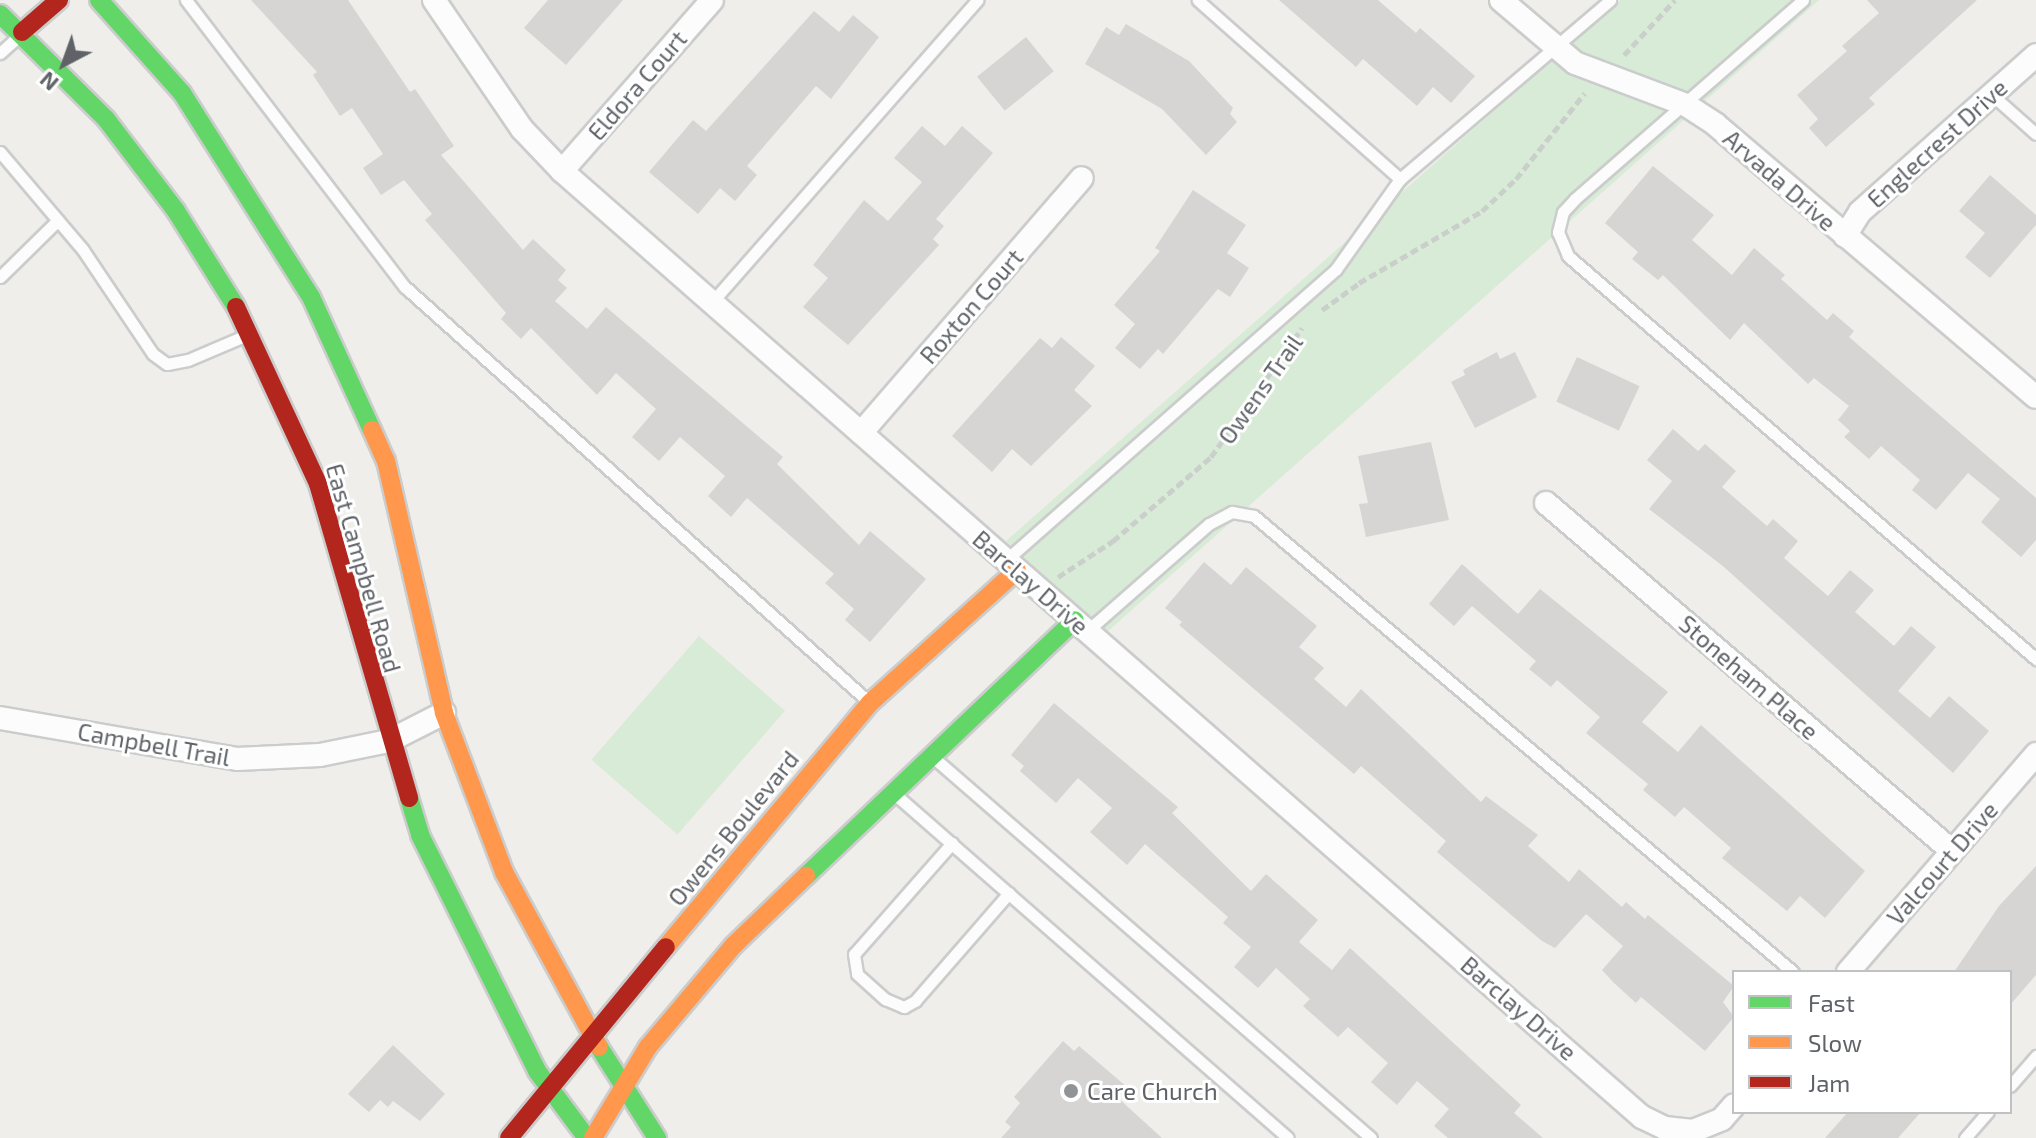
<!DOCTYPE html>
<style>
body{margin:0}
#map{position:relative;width:2036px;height:1138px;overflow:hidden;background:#efeeea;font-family:"Exo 2",sans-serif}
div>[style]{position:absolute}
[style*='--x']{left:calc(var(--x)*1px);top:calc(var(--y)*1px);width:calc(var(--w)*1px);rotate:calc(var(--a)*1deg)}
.green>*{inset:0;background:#d8ebd6;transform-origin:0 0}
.building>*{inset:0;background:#d6d5d3;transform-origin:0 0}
.path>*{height:5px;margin-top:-2.5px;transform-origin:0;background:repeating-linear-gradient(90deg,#cacfcc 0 8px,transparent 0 12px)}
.roads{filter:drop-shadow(2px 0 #cbcccc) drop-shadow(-2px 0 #cbcccc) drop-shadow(0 2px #cbcccc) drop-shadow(0 -2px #cbcccc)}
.lane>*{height:11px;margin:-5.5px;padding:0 5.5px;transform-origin:5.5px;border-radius:5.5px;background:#fdfcfc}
.street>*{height:22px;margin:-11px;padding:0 11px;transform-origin:11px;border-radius:11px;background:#fdfcfc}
.fast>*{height:18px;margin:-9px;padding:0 9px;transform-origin:9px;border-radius:9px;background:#63d668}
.slow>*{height:18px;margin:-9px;padding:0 9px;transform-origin:9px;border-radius:9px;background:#ff974d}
.jam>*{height:18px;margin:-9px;padding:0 9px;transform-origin:9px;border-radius:9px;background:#b3261e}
.dots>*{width:22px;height:22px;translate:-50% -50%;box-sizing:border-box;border:4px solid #fff;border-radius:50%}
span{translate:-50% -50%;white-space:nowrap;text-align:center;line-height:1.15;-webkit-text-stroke:6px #fff;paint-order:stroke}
.street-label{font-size:24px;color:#5f6368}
.poi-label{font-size:24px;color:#5f6368}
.left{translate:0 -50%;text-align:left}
.legend{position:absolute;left:1732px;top:970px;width:280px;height:144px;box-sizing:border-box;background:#fff;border:2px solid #bfc1c3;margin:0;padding:10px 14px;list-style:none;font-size:24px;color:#5f6368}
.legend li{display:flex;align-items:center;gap:16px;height:40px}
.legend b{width:40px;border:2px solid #bfc1c3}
.north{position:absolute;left:24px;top:24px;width:80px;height:80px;-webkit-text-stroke:6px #fff;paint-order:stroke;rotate:221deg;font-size:22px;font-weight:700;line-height:32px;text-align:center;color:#5f6368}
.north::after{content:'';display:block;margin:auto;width:28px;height:36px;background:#5f6368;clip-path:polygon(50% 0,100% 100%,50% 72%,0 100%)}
</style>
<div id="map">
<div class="green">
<i style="clip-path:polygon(1620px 0,1819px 0,1107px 632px,1006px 541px)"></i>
<i style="left:699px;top:636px;width:114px;height:164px;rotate:41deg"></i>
</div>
<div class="building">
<i style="clip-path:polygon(251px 0,348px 0,410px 92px,415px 89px,454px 146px,441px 155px,523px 250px,533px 239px,566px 270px,558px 280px,567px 288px,555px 301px,587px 329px,606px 307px,783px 457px,777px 464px,859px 545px,870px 531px,926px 579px,870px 642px,845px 620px,854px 609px,825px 583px,834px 574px,747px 498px,731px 517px,708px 496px,725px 476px,680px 437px,659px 461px,632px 437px,656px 409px,616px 373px,597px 395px,531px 328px,521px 339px,501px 319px,506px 313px,425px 220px,432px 214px,404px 180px,381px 195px,363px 168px,383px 154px,352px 108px,340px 116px,313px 75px,317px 72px)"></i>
<i style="clip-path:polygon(548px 0,623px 0,566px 65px,524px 28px)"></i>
<i style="clip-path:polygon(1279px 0,1378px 0,1416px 33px,1420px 28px,1475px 76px,1451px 103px,1433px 87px,1417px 106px,1363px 59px,1356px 67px)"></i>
<i style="clip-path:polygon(1867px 0,1977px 0,1869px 98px,1875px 104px,1826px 147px,1809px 128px,1818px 119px,1797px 95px,1847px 51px,1842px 46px,1879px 13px)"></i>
<i style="clip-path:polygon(814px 11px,839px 32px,853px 15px,879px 37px,831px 99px,816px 86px,747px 166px,757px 175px,735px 201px,720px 188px,698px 214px,649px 172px,693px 120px,706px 131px)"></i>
<i style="clip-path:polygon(1126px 24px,1189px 61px,1233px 108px,1230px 114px,1237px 122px,1206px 155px,1162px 109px,1085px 64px,1106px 27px,1119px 35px)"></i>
<i style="left:1026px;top:37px;width:44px;height:63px;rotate:51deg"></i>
<i style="clip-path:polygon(922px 126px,945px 146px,962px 126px,993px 153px,936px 219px,944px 226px,933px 239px,939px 245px,848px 345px,803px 307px,828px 278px,813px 265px,864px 200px,888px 221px,922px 182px,894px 158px)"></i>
<i style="clip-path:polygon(1653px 166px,1714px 215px,1692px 240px,1732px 275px,1754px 248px,1785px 275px,1781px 279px,1827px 320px,1833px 313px,1854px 331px,1849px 337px,2036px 498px,2036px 540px,2021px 557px,1981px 522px,2000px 499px,1968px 473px,1936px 510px,1912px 490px,1920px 480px,1881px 446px,1869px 459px,1844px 437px,1850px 431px,1838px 420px,1849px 406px,1814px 378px,1808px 384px,1744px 323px,1730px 340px,1663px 275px,1658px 280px,1632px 259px,1638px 252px,1605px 223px)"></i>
<i style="clip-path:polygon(1990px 175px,2036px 215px,2036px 225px,1990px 278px,1965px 257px,1985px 233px,1959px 211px)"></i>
<i style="clip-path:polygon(1193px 190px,1246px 225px,1227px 253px,1249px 268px,1230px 297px,1218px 289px,1163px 354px,1158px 349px,1140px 369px,1115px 348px,1135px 324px,1114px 305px,1160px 251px,1155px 248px)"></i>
<i style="clip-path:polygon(1061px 337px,1095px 366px,1074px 390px,1092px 406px,1031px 466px,1012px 449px,992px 472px,952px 436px,1040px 338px,1052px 348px)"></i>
<i style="clip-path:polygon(1497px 352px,1500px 359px,1515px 352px,1537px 397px,1475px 428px,1451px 382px,1465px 375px,1463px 370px)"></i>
<i style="left:1577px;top:357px;width:69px;height:49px;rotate:25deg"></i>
<i style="clip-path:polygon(1673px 429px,1698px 451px,1705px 444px,1736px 471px,1722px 487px,1767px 526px,1773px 519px,1798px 541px,1784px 558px,1828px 596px,1850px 570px,1874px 590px,1855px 612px,1894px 646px,1911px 626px,1936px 647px,1898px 691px,1930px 718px,1949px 696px,1989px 731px,1953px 773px,1724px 567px,1649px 509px,1672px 481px,1647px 460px)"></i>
<i style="clip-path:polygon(1431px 442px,1449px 520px,1366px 537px,1359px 504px,1368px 503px,1358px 456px)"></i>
<i style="clip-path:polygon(1204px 562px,1231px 585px,1246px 567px,1317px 626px,1299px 647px,1324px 668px,1314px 679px,1346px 707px,1361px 689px,1481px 802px,1486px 796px,1538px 835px,1528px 846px,1569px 882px,1579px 869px,1622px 907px,1626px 902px,1645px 919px,1648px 915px,1734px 986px,1723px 1002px,1734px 1017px,1705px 1051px,1641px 997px,1636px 1003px,1614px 983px,1602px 970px,1623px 946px,1586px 914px,1555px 948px,1542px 941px,1437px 852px,1446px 841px,1361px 766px,1354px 774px,1179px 625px,1182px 622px,1165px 608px)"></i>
<i style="clip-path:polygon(1462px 564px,1518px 614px,1540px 589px,1668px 692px,1642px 722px,1678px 752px,1701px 725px,1865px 871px,1825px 918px,1800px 896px,1787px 911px,1722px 858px,1731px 848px,1684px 807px,1675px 817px,1643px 790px,1648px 784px,1586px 733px,1600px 717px,1557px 680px,1551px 687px,1529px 669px,1536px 661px,1472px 606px,1454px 626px,1429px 604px)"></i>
<i style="clip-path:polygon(1054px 703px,1178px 807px,1172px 813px,1251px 891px,1266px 874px,1318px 920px,1299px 942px,1332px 970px,1350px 948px,1521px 1105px,1514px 1113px,1543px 1138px,1448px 1138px,1434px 1126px,1449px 1109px,1417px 1081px,1397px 1105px,1371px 1082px,1388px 1063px,1348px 1027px,1338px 1037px,1303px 1006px,1310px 999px,1276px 968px,1258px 988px,1234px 967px,1251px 947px,1223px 923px,1228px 917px,1145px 844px,1127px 865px,1090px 832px,1112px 808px,1078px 778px,1056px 803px,1020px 771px,1024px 766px,1011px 755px)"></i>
<i style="clip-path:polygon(2036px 866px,2036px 975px,2010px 1005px,2010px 972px,1954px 972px,1999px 906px)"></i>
<i style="clip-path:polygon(1063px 1041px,1074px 1051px,1079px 1046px,1127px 1087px,1118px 1098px,1162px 1138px,1001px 1138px,1011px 1127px,1005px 1122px,1020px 1103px,1014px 1097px)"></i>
<i style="clip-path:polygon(393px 1045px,445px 1094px,420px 1121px,393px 1101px,388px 1107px,380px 1100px,369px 1112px,348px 1094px)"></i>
<i style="clip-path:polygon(1848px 1112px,1921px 1112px,1898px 1138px,1825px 1138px)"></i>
</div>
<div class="path">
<i style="--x:1624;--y:55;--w:75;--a:-47.2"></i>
<i style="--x:1322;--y:310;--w:46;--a:-36.1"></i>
<i style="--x:1359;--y:283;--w:143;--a:-30.3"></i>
<i style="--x:1482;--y:211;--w:47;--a:-43.3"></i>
<i style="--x:1516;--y:179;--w:110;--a:-51.3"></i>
<i style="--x:1058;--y:577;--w:66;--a:-33.2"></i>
<i style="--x:1113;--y:541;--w:129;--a:-40.6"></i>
<i style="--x:1211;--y:457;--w:158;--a:-54.8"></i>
</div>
<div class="roads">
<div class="lane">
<i style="--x:186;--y:0;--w:361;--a:52.7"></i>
<i style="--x:405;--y:287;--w:623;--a:41.81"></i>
<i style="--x:1803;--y:0;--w:303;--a:138.9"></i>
<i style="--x:1575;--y:199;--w:18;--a:133"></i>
<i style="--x:1563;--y:212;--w:21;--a:104"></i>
<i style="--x:1558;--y:232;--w:26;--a:67"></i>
<i style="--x:1568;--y:256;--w:618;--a:40.73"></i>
<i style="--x:0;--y:53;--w:25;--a:-42"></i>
<i style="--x:1991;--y:94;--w:60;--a:41.6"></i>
<i style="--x:0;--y:152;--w:128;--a:49.7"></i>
<i style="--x:83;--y:250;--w:125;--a:56.1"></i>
<i style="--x:153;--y:354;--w:17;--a:36"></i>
<i style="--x:167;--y:364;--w:21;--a:-11"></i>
<i style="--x:188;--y:360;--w:66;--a:-23.1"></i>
<i style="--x:1400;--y:179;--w:276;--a:-40.4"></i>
<i style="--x:0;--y:277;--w:81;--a:-44.5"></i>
<i style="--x:712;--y:302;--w:402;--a:-48.7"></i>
<i style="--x:1006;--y:560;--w:440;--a:-41.4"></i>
<i style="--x:1336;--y:269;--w:110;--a:-54.6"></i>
<i style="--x:1400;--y:179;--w:270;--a:-138.5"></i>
<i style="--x:1087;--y:631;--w:162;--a:-41.3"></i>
<i style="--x:1209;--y:524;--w:26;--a:-28"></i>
<i style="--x:1232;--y:512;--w:22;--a:10"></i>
<i style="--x:1254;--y:516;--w:706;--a:40.23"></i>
<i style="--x:934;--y:758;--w:579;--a:41.01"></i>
<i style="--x:897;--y:796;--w:519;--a:41.18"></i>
<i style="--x:952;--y:843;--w:148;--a:131.4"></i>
<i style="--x:854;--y:954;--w:20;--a:81"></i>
<i style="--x:857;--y:974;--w:38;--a:42"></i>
<i style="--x:885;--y:999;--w:21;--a:23"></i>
<i style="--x:904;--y:1007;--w:13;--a:-29"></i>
<i style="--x:915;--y:1001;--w:143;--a:-49"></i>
<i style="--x:2010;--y:1086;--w:40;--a:-49"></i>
<i style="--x:1965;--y:1138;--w:35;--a:-49"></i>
</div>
<div class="street">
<i style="--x:434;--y:0;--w:156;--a:55.7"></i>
<i style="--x:522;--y:129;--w:58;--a:46.4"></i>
<i style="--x:562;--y:171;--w:1436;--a:41.22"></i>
<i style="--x:1642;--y:1117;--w:25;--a:26"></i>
<i style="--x:1665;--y:1128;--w:28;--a:6"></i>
<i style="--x:1693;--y:1131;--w:31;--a:-22"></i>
<i style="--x:1722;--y:1119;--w:18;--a:-49"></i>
<i style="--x:1501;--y:0;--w:97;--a:40.4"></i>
<i style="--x:1575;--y:63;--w:119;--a:20.7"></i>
<i style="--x:1686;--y:105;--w:35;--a:33"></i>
<i style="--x:1715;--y:124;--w:421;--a:40.4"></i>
<i style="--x:562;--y:171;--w:227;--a:-48.7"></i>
<i style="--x:1845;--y:236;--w:28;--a:-58"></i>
<i style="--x:1860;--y:212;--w:236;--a:-41.7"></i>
<i style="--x:861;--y:433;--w:337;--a:-49.1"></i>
<i style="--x:1546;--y:503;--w:535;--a:40.6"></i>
<i style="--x:0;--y:718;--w:241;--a:9.8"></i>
<i style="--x:237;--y:759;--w:83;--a:-2.8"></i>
<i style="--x:320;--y:755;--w:70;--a:-11.5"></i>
<i style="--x:389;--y:741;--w:62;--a:-27"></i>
<i style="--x:1848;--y:972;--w:288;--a:-49.2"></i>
</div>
<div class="fast">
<i style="--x:99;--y:0;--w:125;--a:48.3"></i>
<i style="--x:182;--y:93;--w:241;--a:57.7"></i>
<i style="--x:311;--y:297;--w:146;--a:65.4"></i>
<i style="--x:0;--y:14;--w:149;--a:44.7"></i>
<i style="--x:106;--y:119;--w:116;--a:52.7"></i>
<i style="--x:176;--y:211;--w:113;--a:58"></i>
<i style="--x:409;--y:798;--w:39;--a:73"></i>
<i style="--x:420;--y:835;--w:263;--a:63.6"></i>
<i style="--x:537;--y:1071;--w:84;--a:53.3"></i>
<i style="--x:806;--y:876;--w:371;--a:-43.6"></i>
<i style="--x:599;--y:1047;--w:108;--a:57.5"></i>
</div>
<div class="slow">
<i style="--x:372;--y:430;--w:34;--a:66"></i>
<i style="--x:386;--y:461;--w:259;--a:77"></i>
<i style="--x:444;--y:713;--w:170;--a:69.3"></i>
<i style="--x:504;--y:872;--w:199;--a:61.5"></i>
<i style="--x:666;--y:947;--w:318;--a:-50.1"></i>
<i style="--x:870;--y:703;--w:198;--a:-42.1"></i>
<i style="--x:593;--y:1138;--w:106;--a:-58.9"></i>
<i style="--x:648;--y:1047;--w:133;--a:-49.9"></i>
<i style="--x:734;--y:945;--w:100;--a:-43.8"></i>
</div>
<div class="jam">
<i style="--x:22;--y:32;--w:49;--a:-40.9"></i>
<i style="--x:236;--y:307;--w:195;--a:65.1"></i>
<i style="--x:318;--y:484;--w:327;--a:73.8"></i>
<i style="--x:509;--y:1138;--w:247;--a:-50.6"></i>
</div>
</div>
<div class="dots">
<i style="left:1071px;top:1091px;background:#919496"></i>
</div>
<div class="street-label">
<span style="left:637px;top:85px;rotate:-49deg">Eldora Court</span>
<span style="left:1937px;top:143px;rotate:-42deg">Englecrest Drive</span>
<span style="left:1780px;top:180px;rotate:41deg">Arvada Drive</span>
<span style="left:971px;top:306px;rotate:-49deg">Roxton Court</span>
<span style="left:1260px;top:389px;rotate:-55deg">Owens Trail</span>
<span style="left:364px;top:568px;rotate:74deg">East Campbell Road</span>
<span style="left:1031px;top:582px;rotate:41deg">Barclay Drive</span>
<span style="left:1749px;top:677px;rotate:41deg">Stoneham Place</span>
<span style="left:154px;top:744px;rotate:10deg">Campbell Trail</span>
<span style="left:733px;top:828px;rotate:-51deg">Owens Boulevard</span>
<span style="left:1942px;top:863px;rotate:-49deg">Valcourt Drive</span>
<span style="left:1519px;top:1008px;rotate:41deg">Barclay Drive</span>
</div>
<div class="poi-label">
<span class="left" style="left:1087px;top:1091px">Care Church</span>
</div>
<ul class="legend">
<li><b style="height:10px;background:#63d668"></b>Fast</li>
<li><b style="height:10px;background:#ff974d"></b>Slow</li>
<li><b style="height:10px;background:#b3261e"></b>Jam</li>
</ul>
<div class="north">N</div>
</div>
